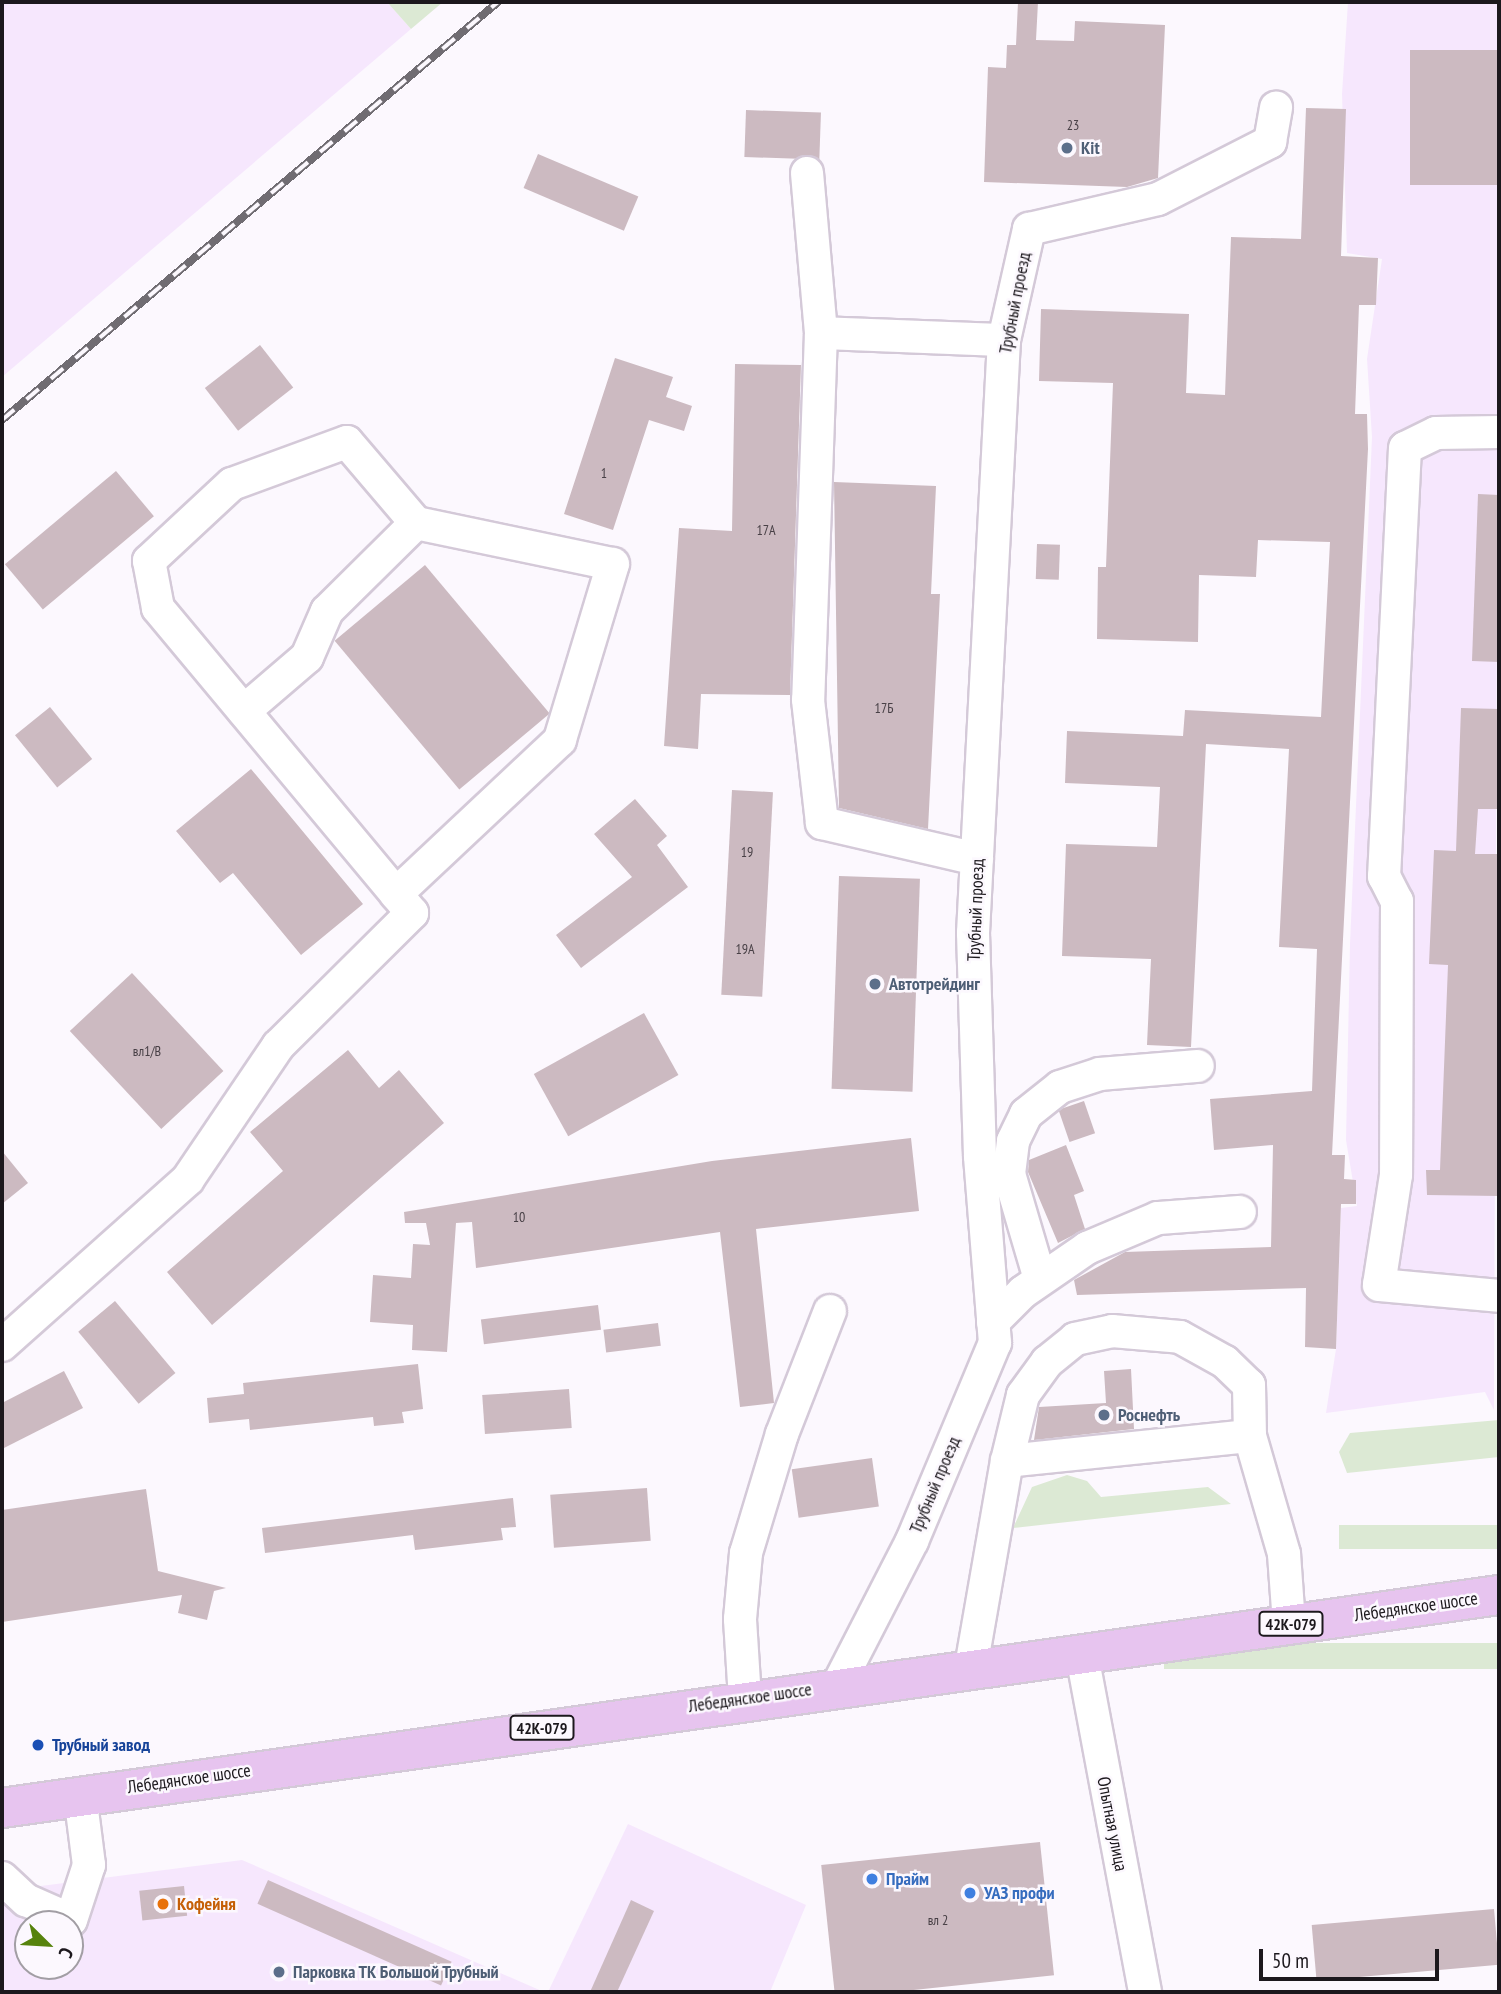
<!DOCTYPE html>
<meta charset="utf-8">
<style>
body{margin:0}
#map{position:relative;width:1501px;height:1994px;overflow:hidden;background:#fcf8fe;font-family:"PT Sans Narrow",sans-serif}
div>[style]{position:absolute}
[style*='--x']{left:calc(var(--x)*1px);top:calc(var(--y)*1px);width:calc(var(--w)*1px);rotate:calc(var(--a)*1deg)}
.built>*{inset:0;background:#f6e7fd}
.green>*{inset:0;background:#dce9d4;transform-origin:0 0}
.building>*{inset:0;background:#ccbac1;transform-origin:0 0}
.roads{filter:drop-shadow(2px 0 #d4c9d8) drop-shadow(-2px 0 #d4c9d8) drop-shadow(0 2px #d4c9d8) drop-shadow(0 -2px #d4c9d8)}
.minor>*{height:32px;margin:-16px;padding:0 16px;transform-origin:16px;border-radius:16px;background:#fff}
.major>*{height:38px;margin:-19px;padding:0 19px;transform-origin:19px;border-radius:19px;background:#e7c4ef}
.rail>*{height:8px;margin-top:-4px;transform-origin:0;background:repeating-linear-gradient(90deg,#fcf8fe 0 16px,#706c72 0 32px);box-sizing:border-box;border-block:2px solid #706c72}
.dots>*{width:19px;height:19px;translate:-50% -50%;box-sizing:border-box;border:4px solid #fcf8fe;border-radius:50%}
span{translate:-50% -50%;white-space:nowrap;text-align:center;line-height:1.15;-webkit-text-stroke:5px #fcf8fe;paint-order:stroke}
.number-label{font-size:14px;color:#484046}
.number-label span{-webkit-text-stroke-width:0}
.shield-label span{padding:2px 5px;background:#fcf8fe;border:2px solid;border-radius:5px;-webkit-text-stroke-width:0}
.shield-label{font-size:16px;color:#1c181d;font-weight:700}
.service-label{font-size:18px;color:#4e5e75;font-weight:700}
.left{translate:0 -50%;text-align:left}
.street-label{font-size:18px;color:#1c181d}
.transit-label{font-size:18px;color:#164399;font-weight:700}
.shop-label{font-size:18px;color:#366cbe;font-weight:700}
.food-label{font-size:18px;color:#c56008;font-weight:700}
.frame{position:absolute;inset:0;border:4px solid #1c181d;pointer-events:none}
.north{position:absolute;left:14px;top:1910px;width:70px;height:70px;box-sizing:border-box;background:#fcf8fe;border:2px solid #a29ea4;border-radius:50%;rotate:114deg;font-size:19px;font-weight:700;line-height:28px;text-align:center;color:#1c181d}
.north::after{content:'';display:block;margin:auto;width:24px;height:32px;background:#57830d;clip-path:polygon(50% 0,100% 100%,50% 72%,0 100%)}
.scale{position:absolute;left:1259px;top:1949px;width:180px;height:32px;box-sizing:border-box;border:4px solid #1c181d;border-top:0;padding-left:9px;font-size:21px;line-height:24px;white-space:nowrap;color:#1c181d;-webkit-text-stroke:5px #fcf8fe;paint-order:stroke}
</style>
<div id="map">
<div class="built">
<i style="clip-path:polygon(2px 2px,387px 2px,411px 29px,2px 377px)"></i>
<i style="clip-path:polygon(1348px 2px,1499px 2px,1494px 1410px,1485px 1392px,1326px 1413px,1336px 1349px,1341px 1208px,1357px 1206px,1346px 1140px,1350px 944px,1372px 437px,1367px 359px,1382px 259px,1347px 253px,1342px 94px)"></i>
<i style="clip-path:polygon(628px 1824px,806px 1905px,770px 1992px,548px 1992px)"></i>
<i style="clip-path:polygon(evenodd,242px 1860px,544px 1992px,2px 1992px,2px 1891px,242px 1860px,28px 1924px,70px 1924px,70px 1966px,28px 1966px,28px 1924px)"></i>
</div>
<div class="green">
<i style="clip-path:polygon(387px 2px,443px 2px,411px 29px)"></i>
<i style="clip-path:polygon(1499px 1420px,1499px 1457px,1347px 1473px,1339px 1452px,1350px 1433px)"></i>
<i style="clip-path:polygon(1067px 1475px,1087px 1481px,1101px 1497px,1208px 1487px,1231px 1504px,1013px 1528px,1032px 1487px)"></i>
<i style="left:1499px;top:1525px;width:24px;height:160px;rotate:90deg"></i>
<i style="left:1499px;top:1643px;width:26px;height:335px;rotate:90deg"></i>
</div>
<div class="building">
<i style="clip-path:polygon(1018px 2px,1038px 2px,1036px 40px,1074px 41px,1075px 21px,1165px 25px,1158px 178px,1127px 187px,984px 182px,988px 67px,1006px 68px,1007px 45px,1016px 45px)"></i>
<i style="left:1499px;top:50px;width:135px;height:89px;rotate:90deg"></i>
<i style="clip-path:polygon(1306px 108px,1346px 109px,1341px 256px,1378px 258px,1376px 305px,1359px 305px,1355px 414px,1367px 414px,1368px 449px,1332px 1155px,1345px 1155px,1344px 1179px,1356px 1180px,1356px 1204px,1341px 1204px,1336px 1349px,1305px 1347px,1306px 1288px,1077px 1295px,1074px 1280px,1125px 1252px,1271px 1247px,1273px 1145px,1214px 1150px,1210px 1099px,1312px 1091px,1317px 949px,1279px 947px,1289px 749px,1206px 744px,1191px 1047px,1147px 1045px,1151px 959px,1062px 956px,1066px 844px,1157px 847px,1160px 787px,1065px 783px,1067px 731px,1183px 736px,1185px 710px,1321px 717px,1330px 542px,1258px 540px,1256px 577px,1199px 575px,1198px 642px,1097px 639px,1098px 567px,1106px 567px,1113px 383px,1039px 381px,1041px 309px,1189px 314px,1186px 393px,1225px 395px,1231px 237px,1301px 239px)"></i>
<i style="left:746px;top:110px;width:75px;height:47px;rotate:2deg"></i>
<i style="left:538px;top:154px;width:109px;height:37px;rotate:23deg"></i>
<i style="left:260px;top:345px;width:54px;height:70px;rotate:52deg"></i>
<i style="clip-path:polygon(615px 358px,673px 377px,666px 397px,692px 406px,684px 431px,649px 420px,613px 530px,564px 514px)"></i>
<i style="clip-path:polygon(735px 364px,801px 365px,790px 695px,701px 694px,698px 749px,664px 746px,679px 528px,732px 531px)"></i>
<i style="left:116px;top:471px;width:59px;height:145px;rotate:50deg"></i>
<i style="clip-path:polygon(834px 482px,936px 486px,931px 594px,940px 594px,928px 829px,839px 808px)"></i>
<i style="clip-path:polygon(1478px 494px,1499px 495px,1499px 662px,1472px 661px)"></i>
<i style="left:1037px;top:544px;width:23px;height:35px;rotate:2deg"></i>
<i style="left:425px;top:565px;width:194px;height:118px;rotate:50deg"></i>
<i style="left:50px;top:707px;width:67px;height:45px;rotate:51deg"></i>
<i style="clip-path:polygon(1461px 708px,1499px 709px,1498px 809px,1478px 809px,1475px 854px,1499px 854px,1499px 1196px,1427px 1195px,1426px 1170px,1440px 1170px,1448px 965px,1429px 964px,1434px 850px,1456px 851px)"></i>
<i style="clip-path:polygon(251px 769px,363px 904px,301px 955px,233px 873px,220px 883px,176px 831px)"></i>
<i style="left:732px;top:790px;width:41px;height:205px;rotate:3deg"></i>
<i style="clip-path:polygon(635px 799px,667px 836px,657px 845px,688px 887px,581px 968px,556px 935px,632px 877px,594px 834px)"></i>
<i style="left:839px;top:876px;width:81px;height:213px;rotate:2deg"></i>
<i style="left:132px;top:973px;width:134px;height:85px;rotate:47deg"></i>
<i style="left:644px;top:1013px;width:71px;height:126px;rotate:61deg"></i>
<i style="clip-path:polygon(348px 1050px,379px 1088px,399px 1070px,444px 1123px,212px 1325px,167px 1272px,283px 1171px,250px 1132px)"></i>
<i style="left:1084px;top:1101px;width:34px;height:27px;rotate:71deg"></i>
<i style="clip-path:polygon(911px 1138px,919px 1211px,756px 1229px,774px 1403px,740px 1407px,720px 1232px,476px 1268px,472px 1222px,456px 1223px,447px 1352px,412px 1350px,413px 1325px,370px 1322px,373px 1275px,411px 1278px,413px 1244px,430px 1245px,426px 1223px,405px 1223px,404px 1212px,712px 1161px)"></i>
<i style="clip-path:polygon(1066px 1145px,1084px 1191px,1074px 1195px,1085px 1229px,1058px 1243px,1028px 1172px,1029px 1160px)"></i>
<i style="clip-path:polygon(2px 1151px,28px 1183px,2px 1204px)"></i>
<i style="left:115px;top:1301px;width:94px;height:48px;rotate:50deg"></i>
<i style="left:598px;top:1305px;width:25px;height:118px;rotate:83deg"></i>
<i style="left:658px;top:1323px;width:23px;height:55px;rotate:83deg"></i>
<i style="clip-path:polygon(418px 1364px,423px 1409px,402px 1412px,404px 1423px,374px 1426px,373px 1417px,250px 1430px,249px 1419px,209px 1423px,207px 1398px,244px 1394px,243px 1383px)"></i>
<i style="clip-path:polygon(1131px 1369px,1134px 1429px,1034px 1440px,1039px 1407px,1106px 1403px,1104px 1371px)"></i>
<i style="clip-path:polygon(64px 1371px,83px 1408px,2px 1449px,2px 1403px)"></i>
<i style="left:569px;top:1389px;width:39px;height:87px;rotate:86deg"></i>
<i style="left:872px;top:1458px;width:49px;height:81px;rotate:82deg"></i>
<i style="left:647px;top:1488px;width:53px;height:97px;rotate:86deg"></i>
<i style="clip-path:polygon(146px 1489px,158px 1571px,226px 1588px,214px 1591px,207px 1620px,178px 1613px,182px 1595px,2px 1622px,2px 1510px)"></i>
<i style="clip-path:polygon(513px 1498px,516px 1527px,501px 1528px,503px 1540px,415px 1550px,413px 1535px,265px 1553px,262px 1528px)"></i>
<i style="left:1040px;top:1842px;width:134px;height:220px;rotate:84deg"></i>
<i style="left:268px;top:1880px;width:201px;height:26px;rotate:24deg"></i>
<i style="left:184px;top:1886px;width:30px;height:45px;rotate:84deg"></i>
<i style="clip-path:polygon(631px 1900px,654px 1911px,617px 1992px,590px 1992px)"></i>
<i style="left:1494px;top:1909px;width:56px;height:183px;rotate:85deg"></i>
</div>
<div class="roads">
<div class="minor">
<i style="--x:807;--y:173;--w:161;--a:85"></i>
<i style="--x:821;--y:333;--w:367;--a:92"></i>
<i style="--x:808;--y:700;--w:124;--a:83.5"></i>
<i style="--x:822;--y:823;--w:159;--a:13.1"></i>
<i style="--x:821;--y:333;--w:183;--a:2.2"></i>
<i style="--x:1499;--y:432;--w:63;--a:179.1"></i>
<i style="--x:1436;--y:433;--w:34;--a:154"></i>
<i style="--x:1405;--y:448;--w:429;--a:92.8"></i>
<i style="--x:1384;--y:876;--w:28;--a:63"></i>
<i style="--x:1397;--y:901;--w:274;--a:90.2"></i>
<i style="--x:1396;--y:1175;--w:111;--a:98.8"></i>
<i style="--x:1379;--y:1285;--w:121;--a:5.2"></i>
<i style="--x:244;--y:711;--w:83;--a:-40.6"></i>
<i style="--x:307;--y:657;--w:50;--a:-66.5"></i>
<i style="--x:327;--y:611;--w:125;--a:-44.7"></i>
<i style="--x:416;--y:523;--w:201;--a:11.8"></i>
<i style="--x:613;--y:564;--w:184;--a:106.8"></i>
<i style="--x:560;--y:740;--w:225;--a:136.8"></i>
<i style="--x:1040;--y:1279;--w:109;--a:-106.4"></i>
<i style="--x:1009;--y:1174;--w:33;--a:-83"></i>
<i style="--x:1013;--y:1141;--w:30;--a:-64"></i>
<i style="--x:1026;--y:1114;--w:43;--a:-38.5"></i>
<i style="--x:1060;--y:1087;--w:42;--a:-18"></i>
<i style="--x:1100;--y:1074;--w:98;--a:-4.7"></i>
<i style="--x:993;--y:1322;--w:42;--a:-45"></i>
<i style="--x:1023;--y:1292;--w:78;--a:-34.5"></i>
<i style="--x:1087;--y:1248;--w:77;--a:-22.9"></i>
<i style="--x:1158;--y:1218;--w:82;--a:-4.2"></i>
<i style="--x:2;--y:1345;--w:249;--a:-41.7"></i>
<i style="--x:188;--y:1179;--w:161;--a:-55.9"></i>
<i style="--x:278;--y:1046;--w:189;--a:-44.8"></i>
<i style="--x:412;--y:913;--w:397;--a:-129.8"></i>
<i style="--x:158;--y:608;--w:48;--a:-100.8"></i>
<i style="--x:149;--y:561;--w:113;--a:-42.9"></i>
<i style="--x:232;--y:484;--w:122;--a:-20.1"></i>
<i style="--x:347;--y:442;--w:106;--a:49.6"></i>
<i style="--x:1007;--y:1461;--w:68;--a:-76.4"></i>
<i style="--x:1023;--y:1395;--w:41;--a:-54"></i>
<i style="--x:1047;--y:1362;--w:36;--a:-39"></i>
<i style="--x:1075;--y:1339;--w:38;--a:-12"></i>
<i style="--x:1112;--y:1331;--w:68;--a:5"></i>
<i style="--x:1180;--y:1337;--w:51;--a:29.1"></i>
<i style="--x:1225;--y:1362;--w:33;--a:44"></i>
<i style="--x:1249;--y:1385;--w:51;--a:88.9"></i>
<i style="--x:1082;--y:1655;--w:343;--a:79.4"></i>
<i style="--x:971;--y:1667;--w:209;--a:-80.1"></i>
<i style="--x:1007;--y:1461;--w:244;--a:-5.9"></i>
<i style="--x:1250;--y:1436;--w:123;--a:73.9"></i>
<i style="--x:1284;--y:1554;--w:70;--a:85.9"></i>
<i style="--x:838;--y:1685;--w:162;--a:-62.8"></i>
<i style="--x:912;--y:1541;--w:215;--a:-67.3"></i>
<i style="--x:995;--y:1343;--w:188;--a:-94.6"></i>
<i style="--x:980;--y:1156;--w:223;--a:-91.8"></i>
<i style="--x:973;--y:933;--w:594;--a:-87.01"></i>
<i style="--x:1004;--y:340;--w:114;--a:-77.3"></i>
<i style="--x:1029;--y:229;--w:132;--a:-13.1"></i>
<i style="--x:1158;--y:199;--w:126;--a:-27"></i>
<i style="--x:1270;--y:142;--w:35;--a:-80"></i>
<i style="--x:745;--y:1699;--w:80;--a:-93.6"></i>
<i style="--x:740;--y:1619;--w:66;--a:-84.8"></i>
<i style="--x:746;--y:1553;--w:124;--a:-73.2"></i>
<i style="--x:782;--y:1434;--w:132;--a:-68.7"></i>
<i style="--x:2;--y:1878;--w:33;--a:43"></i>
<i style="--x:26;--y:1900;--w:49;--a:24"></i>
<i style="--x:71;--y:1920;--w:58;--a:-71.9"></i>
<i style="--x:89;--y:1865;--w:71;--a:-97.3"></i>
</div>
<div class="major">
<i style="--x:2;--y:1808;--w:1512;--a:-8.1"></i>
</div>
</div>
<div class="rail">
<i style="--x:2;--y:420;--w:649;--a:-40.12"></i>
</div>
<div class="dots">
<i style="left:1067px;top:148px;background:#5c6f8a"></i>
<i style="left:875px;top:984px;background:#5c6f8a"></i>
<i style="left:1104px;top:1415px;background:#5c6f8a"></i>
<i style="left:38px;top:1745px;background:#1a4fb4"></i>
<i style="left:872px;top:1879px;background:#3f7fe0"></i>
<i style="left:970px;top:1893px;background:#3f7fe0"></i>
<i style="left:163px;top:1904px;background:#e8710a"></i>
<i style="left:279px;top:1972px;background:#5c6f8a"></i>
</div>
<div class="number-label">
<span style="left:1073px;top:125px">23</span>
<span style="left:604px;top:473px">1</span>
<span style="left:766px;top:530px">17А</span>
<span style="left:884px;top:708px">17Б</span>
<span style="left:747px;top:852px">19</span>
<span style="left:745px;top:949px">19А</span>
<span style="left:147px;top:1051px">вл1/В</span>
<span style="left:519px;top:1217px">10</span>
<span style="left:938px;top:1920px">вл 2</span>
</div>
<div class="shield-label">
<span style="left:1291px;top:1624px">42К-079</span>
<span style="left:542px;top:1728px">42К-079</span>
</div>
<div class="service-label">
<span class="left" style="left:1081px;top:148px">Kit</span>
<span class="left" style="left:889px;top:984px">Автотрейдинг</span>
<span class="left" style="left:1118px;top:1415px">Роснефть</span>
<span class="left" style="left:293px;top:1972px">Парковка ТК Большой Трубный</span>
</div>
<div class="street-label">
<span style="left:1015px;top:303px;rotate:-79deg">Трубный проезд</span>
<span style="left:976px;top:910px;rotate:-88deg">Трубный проезд</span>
<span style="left:935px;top:1485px;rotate:-67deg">Трубный проезд</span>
<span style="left:1416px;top:1607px;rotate:-8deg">Лебедянское шоссе</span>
<span style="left:750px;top:1698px;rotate:-8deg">Лебедянское шоссе</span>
<span style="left:189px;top:1779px;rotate:-8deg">Лебедянское шоссе</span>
<span style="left:1112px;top:1824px;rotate:79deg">Опытная улица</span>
</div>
<div class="transit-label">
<span class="left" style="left:52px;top:1745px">Трубный завод</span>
</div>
<div class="shop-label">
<span class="left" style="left:886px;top:1879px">Прайм</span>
<span class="left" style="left:984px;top:1893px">УАЗ профи</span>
</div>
<div class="food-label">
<span class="left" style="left:177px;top:1904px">Кофейня</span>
</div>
<div class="frame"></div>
<div class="north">С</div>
<div class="scale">50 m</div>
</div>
